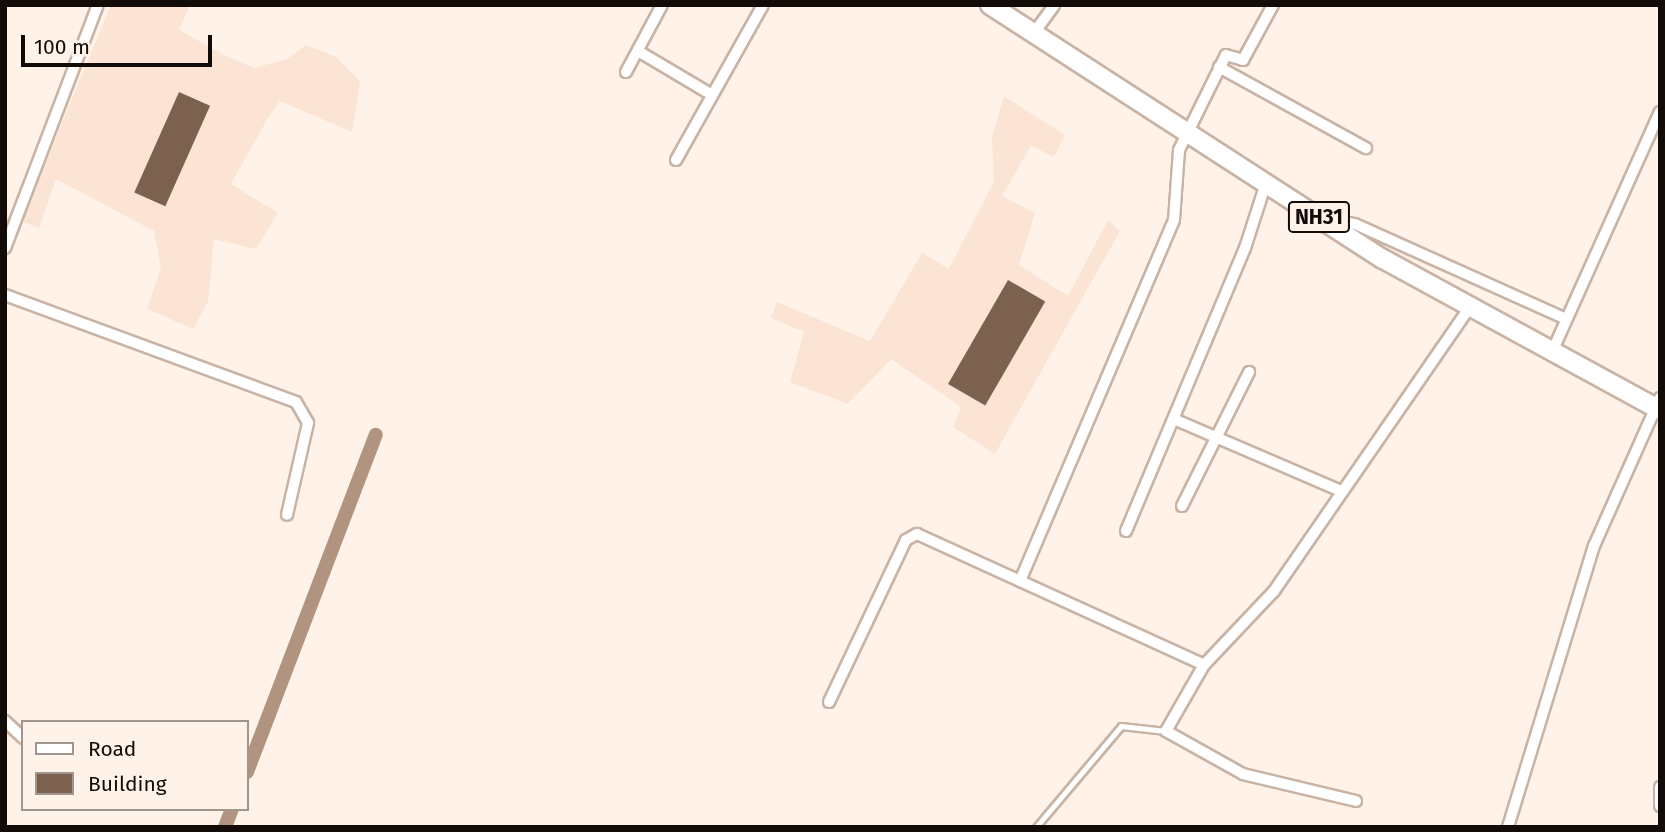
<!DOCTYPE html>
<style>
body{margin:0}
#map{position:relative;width:1665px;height:832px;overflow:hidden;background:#fff2e8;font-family:"Fira Sans",sans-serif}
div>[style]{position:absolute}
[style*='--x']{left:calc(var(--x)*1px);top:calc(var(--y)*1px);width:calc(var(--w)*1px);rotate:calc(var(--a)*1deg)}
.built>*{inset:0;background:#fbe4d4}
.canal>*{height:14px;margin:-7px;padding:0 7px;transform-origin:7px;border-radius:7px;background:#b1947f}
.building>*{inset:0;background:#7c614e;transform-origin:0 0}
.roads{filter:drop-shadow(2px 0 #c8b3a5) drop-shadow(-2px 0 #c8b3a5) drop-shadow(0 2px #c8b3a5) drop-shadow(0 -2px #c8b3a5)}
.service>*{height:5px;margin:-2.5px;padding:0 2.5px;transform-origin:2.5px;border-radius:2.5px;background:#fff}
.minor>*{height:10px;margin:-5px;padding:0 5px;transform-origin:5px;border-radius:5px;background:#fff}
.trunk>*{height:18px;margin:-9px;padding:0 9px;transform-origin:9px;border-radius:9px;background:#fff}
span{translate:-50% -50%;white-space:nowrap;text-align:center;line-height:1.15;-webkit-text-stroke:7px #fff2e8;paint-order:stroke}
.shield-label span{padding:2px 5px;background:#fff2e8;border:2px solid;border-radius:5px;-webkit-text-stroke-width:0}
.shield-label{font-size:21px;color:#120b07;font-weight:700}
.frame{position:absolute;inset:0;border:7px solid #120b07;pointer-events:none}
.legend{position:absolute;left:21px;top:720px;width:228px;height:91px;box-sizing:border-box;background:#fff2e8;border:2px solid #a0968e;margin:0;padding:9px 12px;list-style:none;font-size:21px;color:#120b07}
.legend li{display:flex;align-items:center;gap:14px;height:35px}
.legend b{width:35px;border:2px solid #a0968e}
.scale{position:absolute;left:21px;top:35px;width:191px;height:32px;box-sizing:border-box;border:4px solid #120b07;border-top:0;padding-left:9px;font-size:21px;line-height:24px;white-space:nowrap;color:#120b07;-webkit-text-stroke:5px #fff2e8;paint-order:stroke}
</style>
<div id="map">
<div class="built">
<i style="clip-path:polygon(111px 5px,190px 5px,179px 30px,228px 57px,254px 68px,287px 59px,306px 45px,336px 57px,360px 81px,352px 132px,280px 101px,268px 118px,231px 184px,278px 213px,256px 249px,214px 239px,208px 302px,193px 329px,147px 309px,161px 268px,154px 231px,56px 179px,39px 228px,21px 221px)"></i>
<i style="clip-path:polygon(1004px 96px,1065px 135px,1054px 157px,1031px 146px,1002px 196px,1035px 213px,1019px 265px,1068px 296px,1108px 220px,1120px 231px,995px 454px,953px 427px,961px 407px,891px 359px,848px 404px,790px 382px,804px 332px,771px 318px,777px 302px,870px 341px,922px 253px,949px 269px,994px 181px,992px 137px)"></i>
</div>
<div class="canal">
<i style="--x:247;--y:772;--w:361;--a:-69.1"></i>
<i style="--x:225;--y:827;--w:19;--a:-69"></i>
</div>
<div class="building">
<i style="left:179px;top:92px;width:34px;height:110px;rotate:24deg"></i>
<i style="left:1008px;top:280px;width:43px;height:120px;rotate:30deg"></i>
</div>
<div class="roads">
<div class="service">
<i style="--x:1036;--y:827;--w:132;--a:-49.9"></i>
<i style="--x:1121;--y:726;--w:45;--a:6.3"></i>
</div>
<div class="minor">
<i style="--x:1034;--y:33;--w:34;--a:-54"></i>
<i style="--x:638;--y:51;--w:86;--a:30.7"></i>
<i style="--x:1219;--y:67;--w:168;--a:28.9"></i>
<i style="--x:626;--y:72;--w:76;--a:-61.8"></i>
<i style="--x:676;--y:160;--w:178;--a:-60.7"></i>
<i style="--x:1327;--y:220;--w:28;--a:8"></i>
<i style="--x:1355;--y:224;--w:231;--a:24.2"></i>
<i style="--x:5;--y:248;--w:260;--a:-69.1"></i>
<i style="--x:5;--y:295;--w:310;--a:20.2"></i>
<i style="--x:296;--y:402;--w:24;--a:60"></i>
<i style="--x:308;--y:423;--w:94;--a:102.9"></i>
<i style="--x:1552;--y:352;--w:263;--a:-65.8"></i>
<i style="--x:1176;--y:420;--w:180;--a:23.3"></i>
<i style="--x:1182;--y:506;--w:150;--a:-63.4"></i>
<i style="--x:1126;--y:531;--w:307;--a:-67.2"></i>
<i style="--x:1245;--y:248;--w:71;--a:-72.1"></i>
<i style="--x:1020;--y:581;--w:392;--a:-66.9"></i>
<i style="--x:1174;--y:220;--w:70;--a:-85.9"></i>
<i style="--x:1179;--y:150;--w:106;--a:-63.7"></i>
<i style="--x:1226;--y:55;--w:18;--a:16"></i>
<i style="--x:1243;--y:60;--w:63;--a:-61.4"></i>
<i style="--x:829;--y:702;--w:179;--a:-64.6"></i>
<i style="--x:906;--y:540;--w:13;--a:-29"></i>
<i style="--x:917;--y:534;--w:315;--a:24.5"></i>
<i style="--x:5;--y:721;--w:25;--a:43"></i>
<i style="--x:1660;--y:787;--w:19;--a:90"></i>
<i style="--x:1356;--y:801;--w:116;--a:-166.6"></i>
<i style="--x:1243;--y:774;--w:88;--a:-150.8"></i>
<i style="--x:1166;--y:731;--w:76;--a:-60.1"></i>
<i style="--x:1204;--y:665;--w:102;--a:-46.6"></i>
<i style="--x:1274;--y:591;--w:345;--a:-55.4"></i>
<i style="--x:1508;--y:827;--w:294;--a:-73"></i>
<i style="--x:1594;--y:546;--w:162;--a:-66"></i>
</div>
<div class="trunk">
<i style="--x:990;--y:5;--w:468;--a:32.9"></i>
<i style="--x:1383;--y:259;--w:315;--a:28.6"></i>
</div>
</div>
<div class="shield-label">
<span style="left:1319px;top:217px">NH31</span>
</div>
<div class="frame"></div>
<ul class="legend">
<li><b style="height:9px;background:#fff"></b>Road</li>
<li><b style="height:19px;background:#7c614e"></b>Building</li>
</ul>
<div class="scale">100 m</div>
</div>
